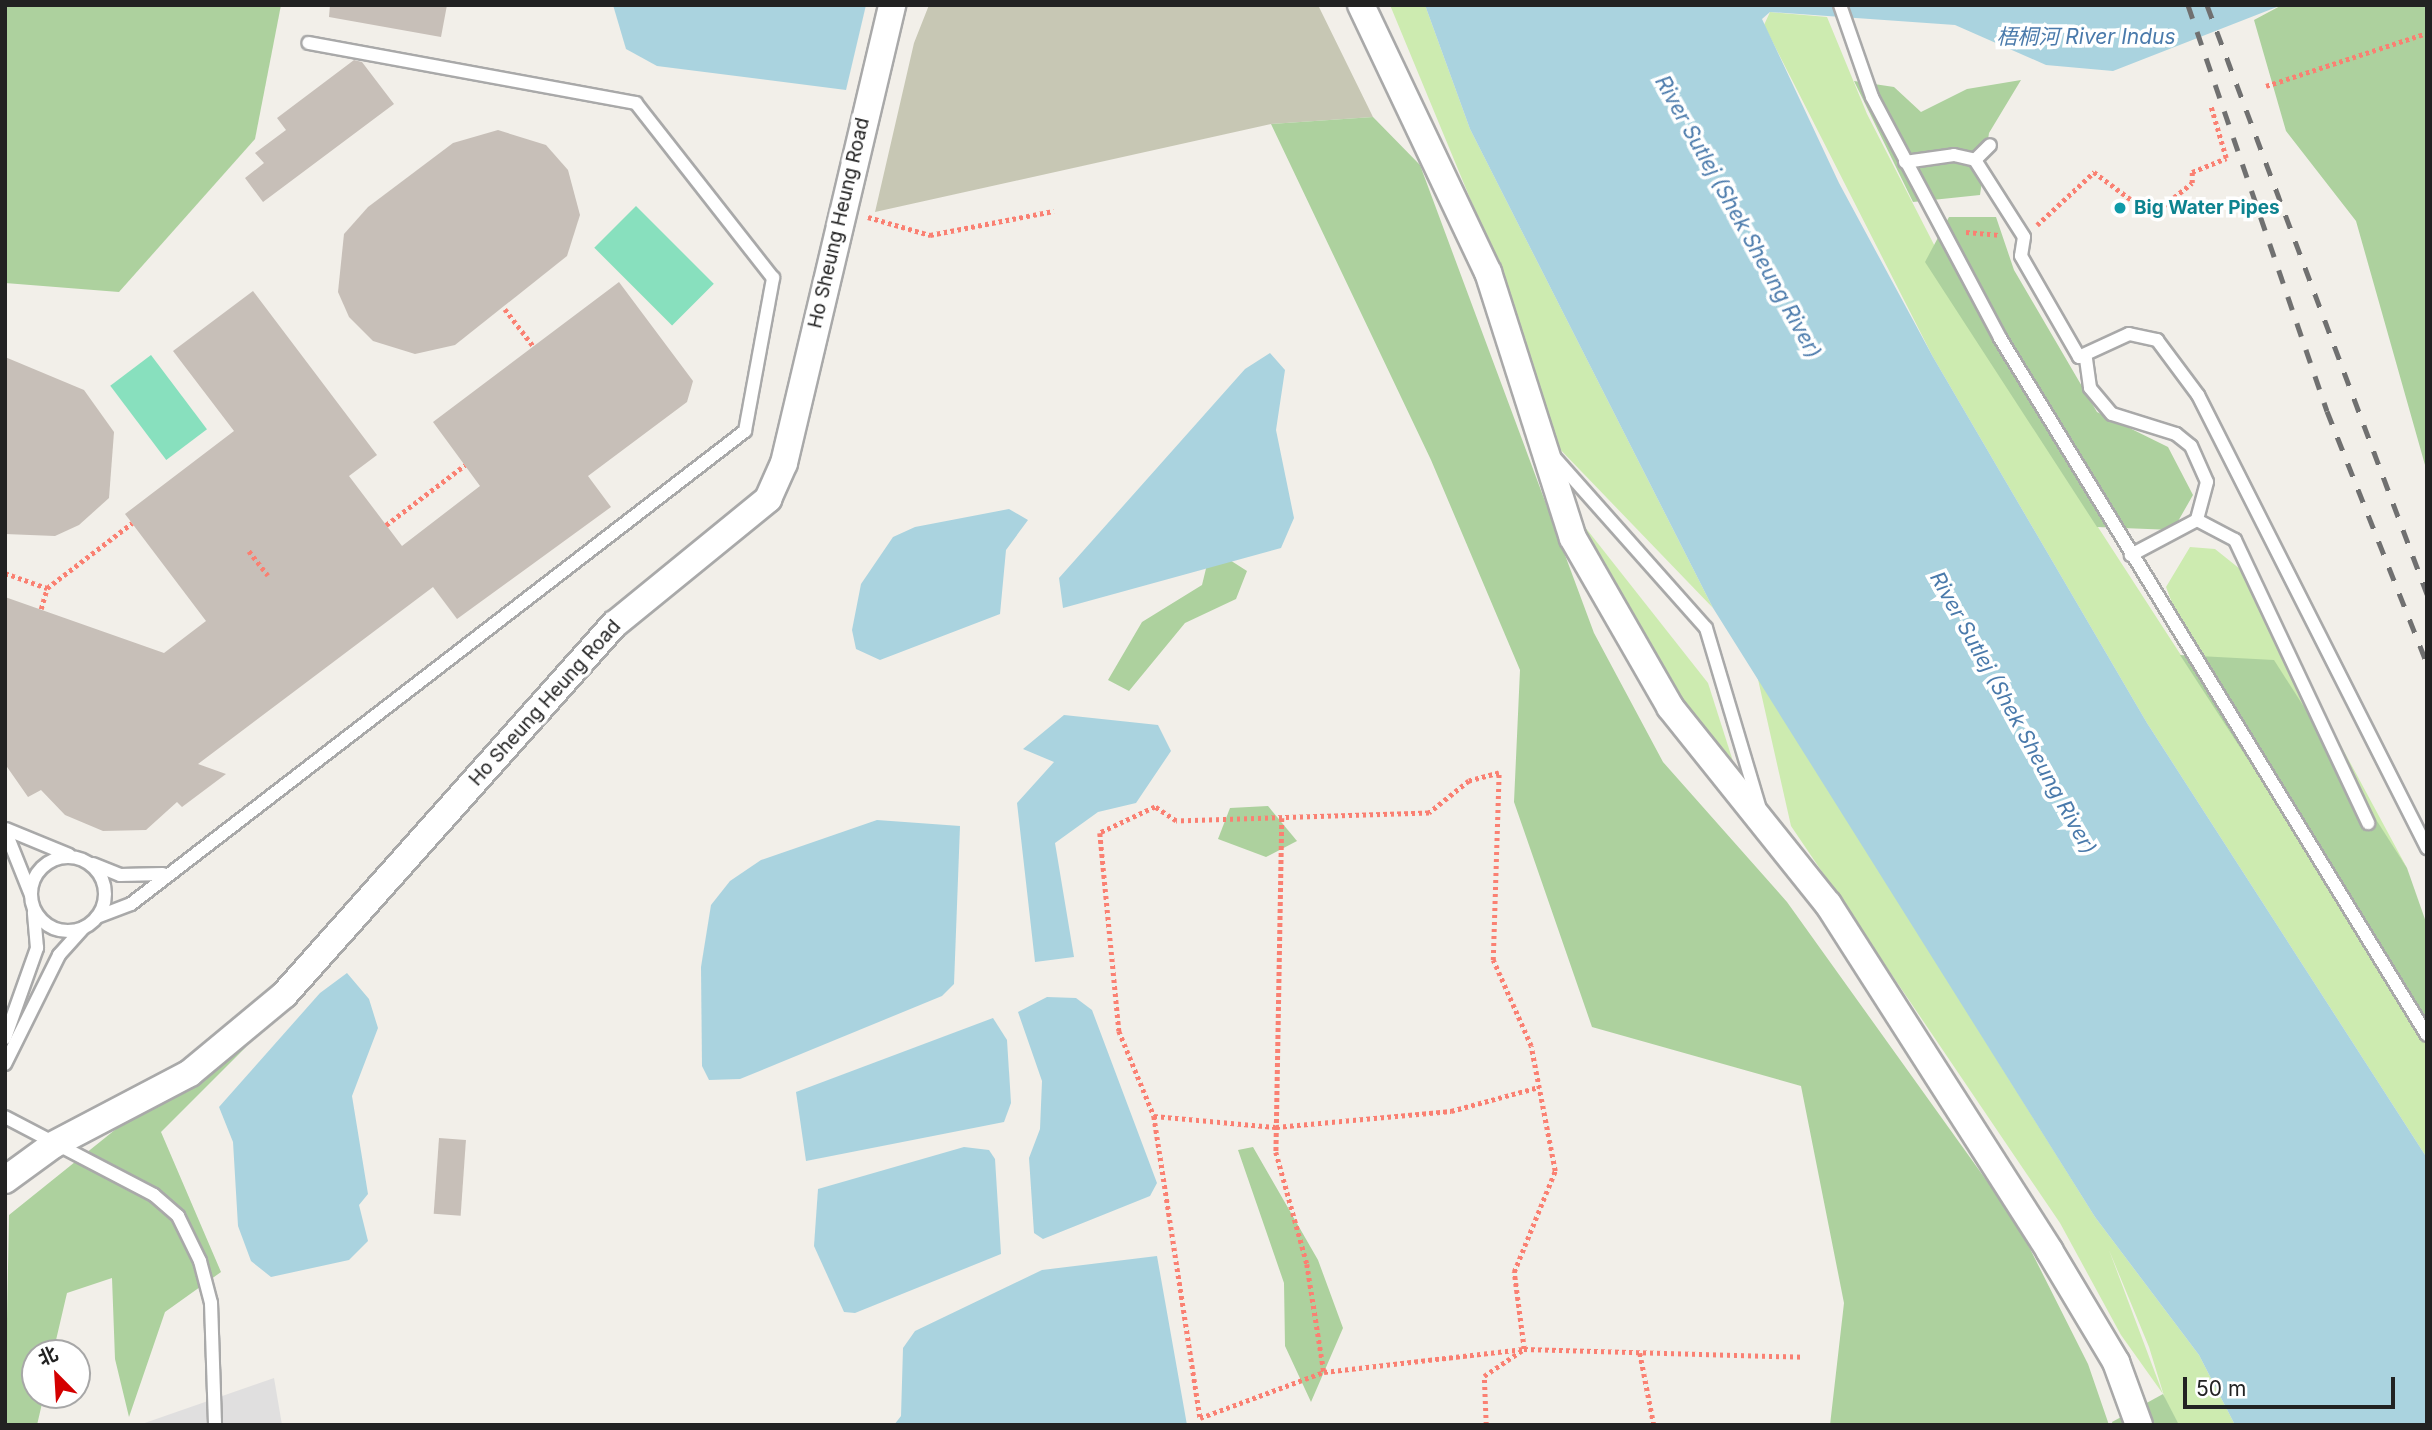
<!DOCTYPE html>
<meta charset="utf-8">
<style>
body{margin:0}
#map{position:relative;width:2432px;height:1430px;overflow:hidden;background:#f2efe9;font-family:Inter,"Noto Sans SC",sans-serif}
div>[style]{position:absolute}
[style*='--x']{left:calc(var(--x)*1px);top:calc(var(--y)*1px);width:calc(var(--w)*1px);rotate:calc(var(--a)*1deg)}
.residential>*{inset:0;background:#e0dfdf}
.construction>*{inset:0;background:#c7c7b4}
.grass>*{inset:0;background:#cdebb0}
.forest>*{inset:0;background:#add19e}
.pitch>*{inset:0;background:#88e0be;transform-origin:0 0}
.water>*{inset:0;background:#aad3df}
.building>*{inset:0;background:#c7bfb8;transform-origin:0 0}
.path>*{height:4.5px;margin-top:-2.25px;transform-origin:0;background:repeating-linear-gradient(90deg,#fa8072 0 3.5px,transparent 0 7px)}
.roads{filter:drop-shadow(2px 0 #a9a9a9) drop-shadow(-2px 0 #a9a9a9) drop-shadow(0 2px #a9a9a9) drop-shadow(0 -2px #a9a9a9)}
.service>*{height:12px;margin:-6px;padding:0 6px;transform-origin:6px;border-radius:6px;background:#fff}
.service>.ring{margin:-6px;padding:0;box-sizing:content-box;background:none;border:12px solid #fff;border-radius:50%}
.minor>*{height:26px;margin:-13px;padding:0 13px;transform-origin:13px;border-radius:13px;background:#fff}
.rail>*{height:5px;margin-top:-2.5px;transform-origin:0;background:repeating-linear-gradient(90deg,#707070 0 14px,transparent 0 28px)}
.dots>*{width:19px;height:19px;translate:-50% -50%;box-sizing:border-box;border:4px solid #fff;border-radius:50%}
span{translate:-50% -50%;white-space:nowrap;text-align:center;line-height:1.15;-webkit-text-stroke:7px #fff;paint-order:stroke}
.culture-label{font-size:19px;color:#0d838f;font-weight:700}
.left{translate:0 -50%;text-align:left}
.street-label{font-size:19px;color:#222}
.water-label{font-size:21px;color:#4a7aab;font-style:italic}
.frame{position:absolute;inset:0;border:7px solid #222;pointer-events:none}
.north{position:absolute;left:21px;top:1339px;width:70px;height:70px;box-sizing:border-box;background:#fff;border:2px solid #a7a7a7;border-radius:50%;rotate:336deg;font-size:19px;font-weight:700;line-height:28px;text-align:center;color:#222}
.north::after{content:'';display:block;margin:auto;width:24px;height:32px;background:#d40000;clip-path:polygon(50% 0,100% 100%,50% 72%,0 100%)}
.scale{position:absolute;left:2183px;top:1377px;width:212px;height:32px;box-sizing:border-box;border:4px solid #222;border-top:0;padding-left:9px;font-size:21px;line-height:24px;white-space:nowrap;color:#222;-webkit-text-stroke:5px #fff;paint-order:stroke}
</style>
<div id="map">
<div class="residential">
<i style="clip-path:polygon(274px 1378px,282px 1425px,139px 1425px)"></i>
</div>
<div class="construction">
<i style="clip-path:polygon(929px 5px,1318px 5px,1373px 117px,1271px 124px,875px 212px,914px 43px)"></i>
</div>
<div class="grass">
<i style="clip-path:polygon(1390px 5px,1425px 5px,1470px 129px,1713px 608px,1554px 443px,1508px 290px)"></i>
<i style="clip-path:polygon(1770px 12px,1827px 17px,1867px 114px,1967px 309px,2061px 470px,2427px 1035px,2427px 1158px,2147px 723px,1933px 357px,1764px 25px)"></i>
<i style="clip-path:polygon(1581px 522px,1708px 683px,1738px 777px,1683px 701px)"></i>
<i style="clip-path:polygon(2190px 547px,2215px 549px,2250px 577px,2407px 868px,2270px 671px,2192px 656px,2166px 587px)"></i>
<i style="clip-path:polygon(1757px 675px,2095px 1217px,2199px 1355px,2235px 1425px,2173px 1425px,2149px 1347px,2109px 1250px,2163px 1394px,2121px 1335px,2060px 1223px,1791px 826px)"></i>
</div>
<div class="forest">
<i style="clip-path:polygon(5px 5px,281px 5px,255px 139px,119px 292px,5px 283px)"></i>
<i style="clip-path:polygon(2282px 5px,2427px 5px,2427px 472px,2356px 221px,2286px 131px,2254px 20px)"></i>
<i style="clip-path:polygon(2021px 80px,1989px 133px,1980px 195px,1913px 202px,1854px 81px,1894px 87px,1921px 112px,1967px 89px)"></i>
<i style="clip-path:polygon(1373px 117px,1420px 165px,1594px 633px,1663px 762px,1787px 902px,2017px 1223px,2088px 1364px,2109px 1425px,1830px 1425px,1844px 1303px,1801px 1086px,1592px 1027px,1514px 802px,1520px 670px,1431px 460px,1271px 124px)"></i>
<i style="clip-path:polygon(1949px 217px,1996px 217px,2014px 270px,2097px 412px,2168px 447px,2193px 495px,2173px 530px,2097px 527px,1925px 262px)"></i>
<i style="clip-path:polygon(1211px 548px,1247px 571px,1236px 599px,1185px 623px,1129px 691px,1108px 680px,1142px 622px,1202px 585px)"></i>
<i style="clip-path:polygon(2180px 655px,2274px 660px,2407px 868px,2427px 925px,2427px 1035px)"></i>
<i style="clip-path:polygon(1268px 806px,1297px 841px,1266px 857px,1218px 839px,1230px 808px)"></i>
<i style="clip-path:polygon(247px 1046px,161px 1132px,221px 1272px,165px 1312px,129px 1417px,115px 1359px,112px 1278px,67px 1293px,53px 1353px,35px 1353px,35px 1395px,44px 1395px,37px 1425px,5px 1425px,9px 1215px,121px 1125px)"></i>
<i style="clip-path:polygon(1253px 1147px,1318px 1260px,1343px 1328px,1311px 1402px,1285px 1346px,1284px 1283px,1238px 1150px)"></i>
<i style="clip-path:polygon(2163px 1394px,2179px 1425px,2113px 1425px,2112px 1422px)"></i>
</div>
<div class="pitch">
<i style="left:636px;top:206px;width:110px;height:59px;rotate:45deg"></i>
<i style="left:151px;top:355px;width:93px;height:51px;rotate:53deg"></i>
</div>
<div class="water">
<i style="clip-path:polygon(613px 5px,866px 5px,846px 90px,657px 66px,626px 49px)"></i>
<i style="clip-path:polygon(1425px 5px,2282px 5px,2113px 71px,2046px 65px,1955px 25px,1770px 12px,1762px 19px,1839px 183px,1933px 357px,2147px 723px,2427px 1158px,2427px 1425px,2235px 1425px,2199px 1355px,2095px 1217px,1713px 608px,1470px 129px)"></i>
<i style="clip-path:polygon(1270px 353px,1285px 370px,1276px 430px,1294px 518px,1281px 548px,1063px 608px,1059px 578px,1245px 369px)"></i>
<i style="clip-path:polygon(1009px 509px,1028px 520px,1006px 550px,1000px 614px,880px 660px,856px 649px,852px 630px,861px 584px,893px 537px,915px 527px)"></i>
<i style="clip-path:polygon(1064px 715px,1158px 725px,1171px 751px,1136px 803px,1098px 812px,1055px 843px,1074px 957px,1035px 962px,1017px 803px,1054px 762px,1023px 749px)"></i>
<i style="clip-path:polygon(877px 820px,960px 826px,954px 984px,942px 996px,740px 1079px,709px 1080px,702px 1066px,701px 967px,711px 905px,730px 881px,761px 860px)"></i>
<i style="clip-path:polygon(347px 973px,369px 999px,378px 1028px,352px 1096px,368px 1194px,359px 1205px,368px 1241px,349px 1260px,271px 1277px,251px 1261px,238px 1226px,233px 1142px,219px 1107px,320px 993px)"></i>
<i style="clip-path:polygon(1047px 997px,1076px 998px,1092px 1010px,1157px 1183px,1150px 1196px,1043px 1239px,1034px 1233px,1029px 1158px,1040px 1129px,1042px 1081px,1018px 1012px)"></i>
<i style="clip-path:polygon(993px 1018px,1007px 1040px,1011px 1103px,1004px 1122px,806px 1161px,796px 1092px)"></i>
<i style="clip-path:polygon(964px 1147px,989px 1150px,995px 1159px,1001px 1254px,855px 1313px,844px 1312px,814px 1246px,818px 1189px)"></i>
<i style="clip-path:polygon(1157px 1256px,1187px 1425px,894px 1425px,901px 1416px,903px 1348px,915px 1331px,1042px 1270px)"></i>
</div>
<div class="building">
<i style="clip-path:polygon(330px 5px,447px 5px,441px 37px,329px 17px)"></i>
<i style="clip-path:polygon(354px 60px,362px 62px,394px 104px,263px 202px,245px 178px,264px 163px,255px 153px,286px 130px,277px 118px)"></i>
<i style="clip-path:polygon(498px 130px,546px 145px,568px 170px,580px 215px,567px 256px,455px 345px,415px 354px,373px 341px,349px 317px,338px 292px,344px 234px,368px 207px,453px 143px)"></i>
<i style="clip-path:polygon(619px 282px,693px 381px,687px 402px,588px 476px,611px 507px,457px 619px,433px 587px,198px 764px,226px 774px,182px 807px,177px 802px,146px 830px,103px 831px,65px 815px,41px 790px,28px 797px,5px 764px,5px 597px,164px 653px,206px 621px,125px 514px,234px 431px,173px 351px,253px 291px,377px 455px,349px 476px,402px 546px,480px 486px,433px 422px)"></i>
<i style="clip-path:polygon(5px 357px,84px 390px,114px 432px,109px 498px,79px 525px,55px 536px,5px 534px)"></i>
<i style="left:439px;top:1138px;width:27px;height:76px;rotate:4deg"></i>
</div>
<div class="path">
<i style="--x:2266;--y:86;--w:169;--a:-18.2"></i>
<i style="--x:868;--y:217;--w:65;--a:16.2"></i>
<i style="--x:930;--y:235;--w:126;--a:-11"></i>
<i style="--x:2037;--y:225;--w:78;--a:-42.9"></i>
<i style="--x:2094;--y:172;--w:72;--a:36.6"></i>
<i style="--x:2152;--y:215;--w:51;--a:-38.7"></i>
<i style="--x:2192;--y:183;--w:11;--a:-90"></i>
<i style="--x:2192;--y:172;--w:37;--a:-22"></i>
<i style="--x:2226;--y:158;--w:53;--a:-106.4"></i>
<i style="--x:1966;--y:232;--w:33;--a:5"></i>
<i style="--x:505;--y:309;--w:48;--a:52.7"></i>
<i style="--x:386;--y:525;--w:99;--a:-37.2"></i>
<i style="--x:249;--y:551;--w:31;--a:52"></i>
<i style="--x:5;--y:573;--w:45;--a:19.7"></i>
<i style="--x:41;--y:609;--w:22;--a:-74"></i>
<i style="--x:47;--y:588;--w:107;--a:-37.4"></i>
<i style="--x:1282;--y:818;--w:334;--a:91"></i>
<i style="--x:1276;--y:1152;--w:116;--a:74.5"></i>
<i style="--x:1307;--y:1264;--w:109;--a:81.1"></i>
<i style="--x:1154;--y:1116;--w:122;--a:5.2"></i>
<i style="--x:1276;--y:1127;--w:176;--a:-5.2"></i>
<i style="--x:1451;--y:1111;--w:91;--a:-15.3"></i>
<i style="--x:1640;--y:1353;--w:73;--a:79"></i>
<i style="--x:1486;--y:1425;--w:49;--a:-92.3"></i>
<i style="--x:1484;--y:1376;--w:48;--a:-34"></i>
<i style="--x:1524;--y:1349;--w:78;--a:-97.4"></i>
<i style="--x:1514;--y:1272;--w:109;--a:-67.9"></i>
<i style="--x:1555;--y:1171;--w:127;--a:-100.9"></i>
<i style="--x:1531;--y:1046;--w:94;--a:-113.8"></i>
<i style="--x:1493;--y:960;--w:187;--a:-88.2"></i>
<i style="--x:1499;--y:773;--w:31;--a:165"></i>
<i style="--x:1469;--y:781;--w:51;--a:141.3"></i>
<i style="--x:1429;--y:813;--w:253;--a:178.2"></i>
<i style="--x:1176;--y:821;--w:25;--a:-146"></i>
<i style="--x:1155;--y:807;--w:61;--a:154.7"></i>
<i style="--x:1100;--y:833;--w:199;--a:84.5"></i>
<i style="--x:1119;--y:1031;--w:92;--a:67.6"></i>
<i style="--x:1154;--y:1116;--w:305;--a:81.3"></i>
<i style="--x:1200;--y:1418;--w:132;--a:-20.4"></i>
<i style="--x:1324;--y:1372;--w:201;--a:-6.6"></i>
<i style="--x:1524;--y:1349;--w:280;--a:1.6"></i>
</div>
<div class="roads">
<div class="service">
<i style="--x:1840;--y:5;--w:97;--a:70.8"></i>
<i style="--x:1872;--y:97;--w:273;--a:62"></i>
<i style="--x:2000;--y:338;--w:817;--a:58.51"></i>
<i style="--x:1975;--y:160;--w:91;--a:57.5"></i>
<i style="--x:2024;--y:237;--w:19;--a:99"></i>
<i style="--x:2021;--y:256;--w:116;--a:60.1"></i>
<i style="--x:2079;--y:357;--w:55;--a:-24.7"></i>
<i style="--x:2129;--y:334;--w:29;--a:12"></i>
<i style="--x:2157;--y:340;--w:69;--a:53.3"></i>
<i style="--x:2198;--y:395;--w:508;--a:63.18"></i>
<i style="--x:1905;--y:162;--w:49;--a:-8.1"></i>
<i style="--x:1954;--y:155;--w:22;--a:13"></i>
<i style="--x:1975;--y:160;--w:21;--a:-45"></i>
<i style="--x:2086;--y:359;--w:29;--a:82"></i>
<i style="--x:2090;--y:388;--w:34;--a:50"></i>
<i style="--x:2112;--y:414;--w:67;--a:17.4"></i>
<i style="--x:2176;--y:434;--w:19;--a:39"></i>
<i style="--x:2191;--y:446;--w:39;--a:66"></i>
<i style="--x:2207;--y:482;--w:39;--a:105"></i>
<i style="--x:2197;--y:520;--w:75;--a:152.1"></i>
<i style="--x:1555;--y:458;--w:227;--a:48.4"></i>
<i style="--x:1706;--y:628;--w:186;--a:73.4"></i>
<i style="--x:2197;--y:520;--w:43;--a:27.8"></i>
<i style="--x:2235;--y:540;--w:313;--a:64.8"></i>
<i style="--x:6;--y:829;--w:68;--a:22.4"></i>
<i style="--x:5;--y:830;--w:70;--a:68.2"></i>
<i class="ring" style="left:31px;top:857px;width:62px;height:62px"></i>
<i style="--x:93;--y:864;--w:29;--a:22"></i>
<i style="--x:120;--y:875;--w:43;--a:-1.3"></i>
<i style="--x:97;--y:917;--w:36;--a:-21"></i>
<i style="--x:131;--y:904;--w:775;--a:-37.61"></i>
<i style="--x:745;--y:431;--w:156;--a:-79.6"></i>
<i style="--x:773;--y:278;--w:222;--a:-128.1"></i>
<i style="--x:636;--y:103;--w:333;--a:-169.6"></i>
<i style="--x:5;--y:1038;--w:96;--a:-70.4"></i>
<i style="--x:37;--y:948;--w:36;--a:-95"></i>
<i style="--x:5;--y:1064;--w:122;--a:-63.6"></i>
<i style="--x:59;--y:955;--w:36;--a:-48"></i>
<i style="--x:5;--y:1117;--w:168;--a:27.6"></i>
<i style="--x:154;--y:1195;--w:32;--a:41"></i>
<i style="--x:178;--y:1216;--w:50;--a:63.9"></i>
<i style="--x:200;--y:1261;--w:43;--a:75.3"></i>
<i style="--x:211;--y:1303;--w:122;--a:88.1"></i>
</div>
<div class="minor">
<i style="--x:1361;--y:5;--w:296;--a:64.6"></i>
<i style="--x:1488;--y:272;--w:279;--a:72.3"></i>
<i style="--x:1573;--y:538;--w:195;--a:60.1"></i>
<i style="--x:1670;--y:707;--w:253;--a:51.3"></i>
<i style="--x:1828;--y:904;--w:411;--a:57.4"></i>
<i style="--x:2049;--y:1250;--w:131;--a:59.1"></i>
<i style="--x:2116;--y:1362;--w:67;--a:69.9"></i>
<i style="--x:5;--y:1180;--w:59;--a:-36.1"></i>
<i style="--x:53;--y:1145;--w:155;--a:-27.7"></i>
<i style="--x:190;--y:1073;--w:122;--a:-39.7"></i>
<i style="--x:284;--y:995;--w:497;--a:-48.3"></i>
<i style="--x:615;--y:624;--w:198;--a:-39.2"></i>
<i style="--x:768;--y:499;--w:39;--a:-66"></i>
<i style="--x:784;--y:463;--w:471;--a:-76.7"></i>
</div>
</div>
<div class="rail">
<i style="--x:2188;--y:5;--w:429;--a:71.1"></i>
<i style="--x:2327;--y:411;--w:272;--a:68.4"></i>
<i style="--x:2207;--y:5;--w:629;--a:69.52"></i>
</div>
<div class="dots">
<i style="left:2120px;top:208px;background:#0f9aa8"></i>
</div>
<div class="culture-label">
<span class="left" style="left:2134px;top:208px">Big Water Pipes</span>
</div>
<div class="street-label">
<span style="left:839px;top:223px;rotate:-77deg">Ho Sheung Heung Road</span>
<span style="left:545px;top:703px;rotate:-48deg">Ho Sheung Heung Road</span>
</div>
<div class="water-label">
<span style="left:2086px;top:37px">梧桐河 River Indus</span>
<span style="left:1738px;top:217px;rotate:61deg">River Sutlej (Shek Sheung River)</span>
<span style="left:2013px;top:713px;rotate:61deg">River Sutlej (Shek Sheung River)</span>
</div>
<div class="frame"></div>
<div class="north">北</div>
<div class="scale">50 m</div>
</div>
